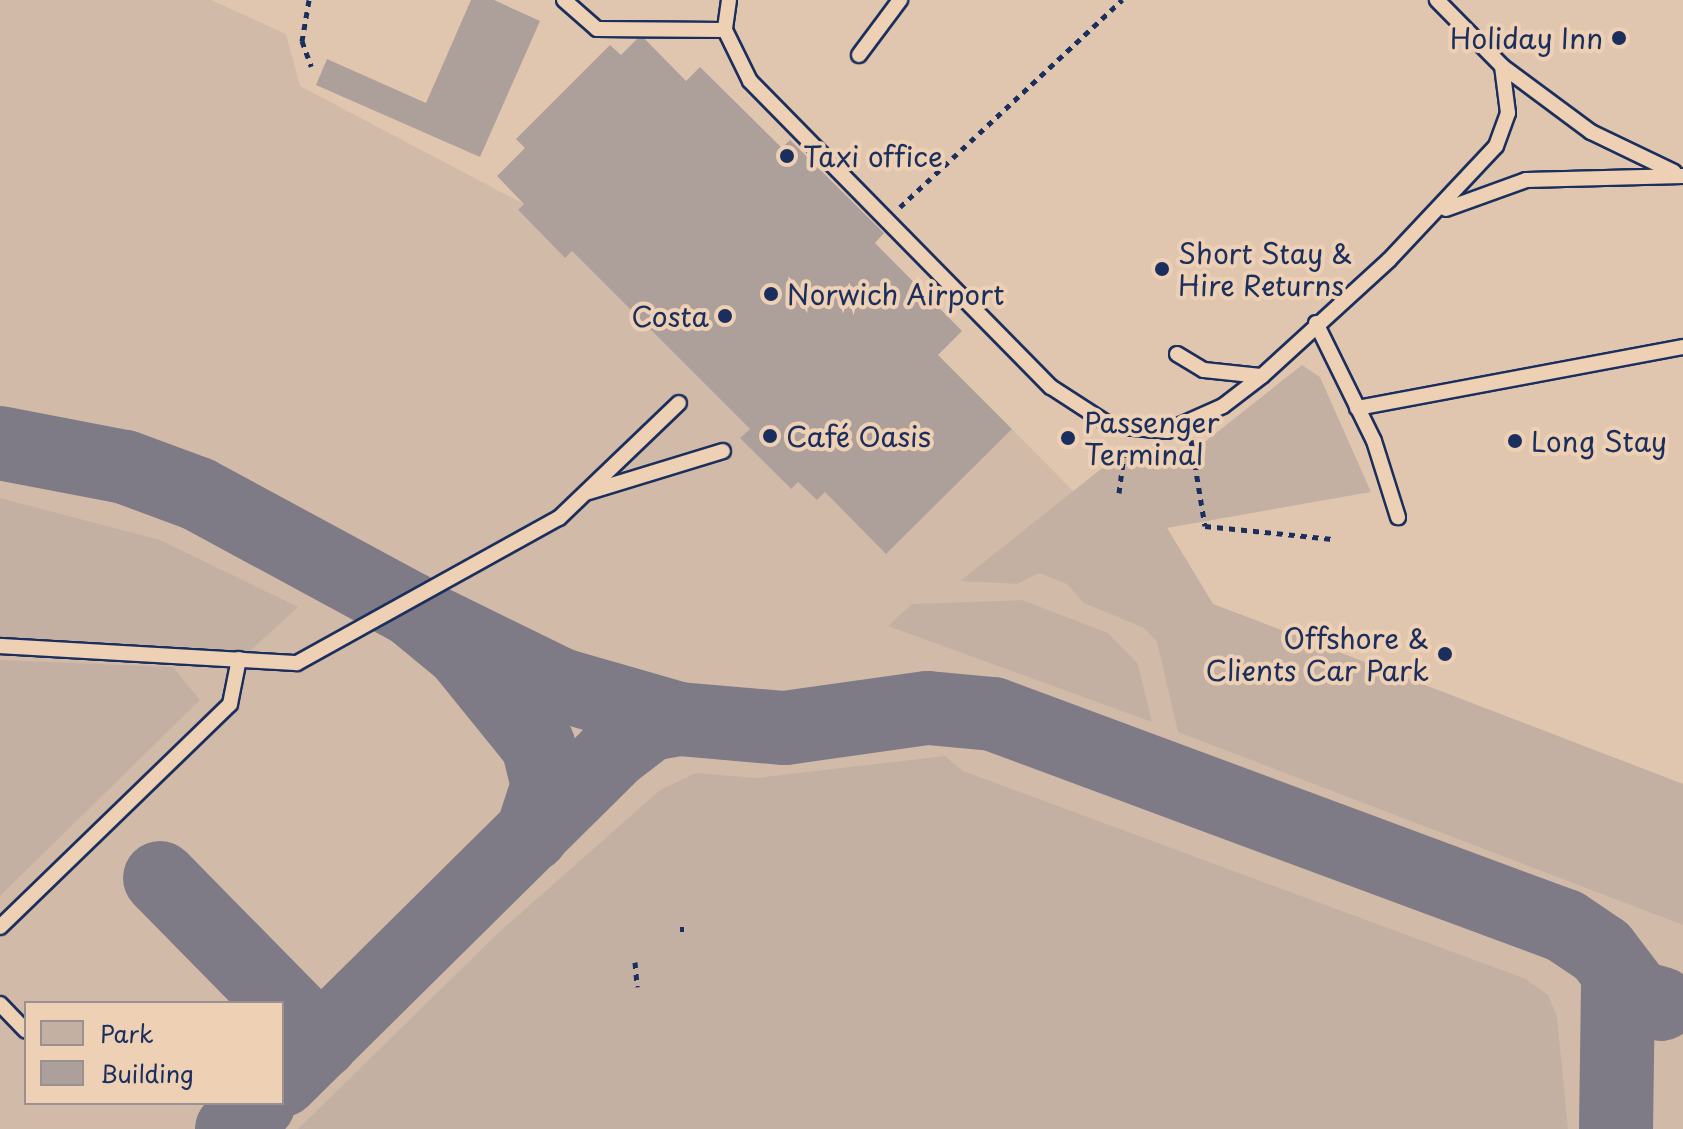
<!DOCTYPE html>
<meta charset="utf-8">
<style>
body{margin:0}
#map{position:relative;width:1683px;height:1129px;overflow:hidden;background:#e1c6af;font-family:"Playpen Sans",sans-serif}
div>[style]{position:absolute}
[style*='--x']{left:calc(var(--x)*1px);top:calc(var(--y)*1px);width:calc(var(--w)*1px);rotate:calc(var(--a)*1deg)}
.built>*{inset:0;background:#d1baa8}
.green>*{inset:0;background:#c4b0a3}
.taxiway>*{height:74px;margin:-37px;padding:0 37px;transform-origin:37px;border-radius:37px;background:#7e7a86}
.building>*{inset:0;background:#ad9f99}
.path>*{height:5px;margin-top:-2.5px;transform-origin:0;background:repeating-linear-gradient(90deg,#1b2f5e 0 6px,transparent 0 12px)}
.roads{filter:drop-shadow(2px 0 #1b2f5e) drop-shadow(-2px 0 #1b2f5e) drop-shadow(0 2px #1b2f5e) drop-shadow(0 -2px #1b2f5e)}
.service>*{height:14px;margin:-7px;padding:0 7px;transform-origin:7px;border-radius:7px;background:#eed0b4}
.dots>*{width:22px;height:22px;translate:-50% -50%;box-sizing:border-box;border:4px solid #eed0b4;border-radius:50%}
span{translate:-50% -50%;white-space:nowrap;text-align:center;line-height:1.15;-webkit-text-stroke:8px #eed0b4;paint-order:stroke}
.poi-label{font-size:28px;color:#1b2f5e}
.right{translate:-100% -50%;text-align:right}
.left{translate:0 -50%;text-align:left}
.legend{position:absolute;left:24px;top:1001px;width:260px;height:104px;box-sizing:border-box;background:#eed0b4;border:2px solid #9a9092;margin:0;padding:10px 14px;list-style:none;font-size:24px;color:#1b2f5e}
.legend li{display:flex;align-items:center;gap:16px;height:40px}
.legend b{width:40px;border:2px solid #9a9092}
</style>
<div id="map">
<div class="built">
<i style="clip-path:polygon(evenodd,0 0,211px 0,286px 34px,300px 86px,524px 204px,518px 211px,565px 258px,572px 251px,750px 429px,741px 438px,790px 489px,798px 482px,817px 500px,825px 492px,886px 554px,1012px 429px,1077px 495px,1167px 528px,1213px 604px,1683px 784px,1683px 1129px,0 1129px,0 0,26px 1003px,282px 1003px,282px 1103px,26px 1103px,26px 1003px)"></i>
</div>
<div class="green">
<i style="clip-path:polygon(1302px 365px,1320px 377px,1371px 492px,1167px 528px,1213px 604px,1683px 784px,1683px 925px,1178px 732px,1157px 642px,1144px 628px,1084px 603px,1067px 584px,1039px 573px,1017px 584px,960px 581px,1130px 446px,1186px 449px,1206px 441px)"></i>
<i style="clip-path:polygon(0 498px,160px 540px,298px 607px,250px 651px,0 638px)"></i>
<i style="clip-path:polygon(1022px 600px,1108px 633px,1138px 664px,1152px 722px,888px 626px,912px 604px)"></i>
<i style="clip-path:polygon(0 660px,173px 667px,200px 700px,0 896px)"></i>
<i style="clip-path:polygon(945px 756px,963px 771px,1526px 979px,1548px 995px,1557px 1017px,1568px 1129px,298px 1129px,497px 934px,660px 790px,696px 773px,756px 778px)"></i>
</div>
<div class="taxiway">
<i style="--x:0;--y:443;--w:127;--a:10.9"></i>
<i style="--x:125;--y:467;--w:78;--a:20.3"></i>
<i style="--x:198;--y:494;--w:242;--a:28.4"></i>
<i style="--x:411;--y:609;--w:66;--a:39.5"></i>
<i style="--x:462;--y:651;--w:121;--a:51"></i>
<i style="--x:538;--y:745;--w:41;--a:76"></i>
<i style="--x:548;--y:785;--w:52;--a:108.1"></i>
<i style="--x:422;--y:617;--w:155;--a:26.1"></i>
<i style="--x:561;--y:685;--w:123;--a:16.1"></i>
<i style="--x:679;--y:719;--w:106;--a:4.9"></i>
<i style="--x:785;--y:728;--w:144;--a:-8"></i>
<i style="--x:928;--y:708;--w:65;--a:5.3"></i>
<i style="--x:993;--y:714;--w:610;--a:20.34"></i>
<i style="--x:1565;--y:926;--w:45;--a:34"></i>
<i style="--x:1602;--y:951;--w:58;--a:52.7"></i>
<i style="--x:1637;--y:997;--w:25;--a:16"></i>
<i style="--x:160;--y:878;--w:230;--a:45.5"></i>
<i style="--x:282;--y:1080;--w:463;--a:-44.7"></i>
<i style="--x:611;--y:754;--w:49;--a:-37.6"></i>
<i style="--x:650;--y:724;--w:29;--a:-10"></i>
<i style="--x:232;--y:1129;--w:37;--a:-44"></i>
<i style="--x:1616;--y:1129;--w:151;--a:-89.2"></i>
</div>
<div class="building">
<i style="clip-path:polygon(471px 0,494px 0,540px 21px,480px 157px,316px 85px,327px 59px,426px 103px)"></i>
<i style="clip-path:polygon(641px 35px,686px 81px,700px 67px,782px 148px,790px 140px,884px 233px,875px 243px,962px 331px,938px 355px,1012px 429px,886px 554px,825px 492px,817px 500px,798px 482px,791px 489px,740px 438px,750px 429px,572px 251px,565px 258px,518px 210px,524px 204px,497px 176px,525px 148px,516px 139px,610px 45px,621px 55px)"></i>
</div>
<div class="path">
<i style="--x:309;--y:0;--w:42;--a:99.7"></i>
<i style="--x:302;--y:41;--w:27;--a:70"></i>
<i style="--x:900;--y:207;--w:304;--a:-43"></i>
<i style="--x:1191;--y:440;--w:87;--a:80.8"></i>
<i style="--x:1205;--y:526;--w:128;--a:5.8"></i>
<i style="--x:1119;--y:493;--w:46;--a:-82.6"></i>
<i style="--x:680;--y:929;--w:4;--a:0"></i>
<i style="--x:635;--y:962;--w:25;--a:85"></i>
</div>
<div class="roads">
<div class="service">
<i style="--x:564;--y:0;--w:44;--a:41.3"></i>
<i style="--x:597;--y:29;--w:128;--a:0.4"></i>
<i style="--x:729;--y:0;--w:30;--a:98"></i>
<i style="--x:725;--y:30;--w:57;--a:63.9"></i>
<i style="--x:750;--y:81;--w:429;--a:45.5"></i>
<i style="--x:1051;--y:387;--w:72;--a:33"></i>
<i style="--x:1111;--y:426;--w:56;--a:5.1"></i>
<i style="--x:1167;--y:431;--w:61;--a:-24.1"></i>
<i style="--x:1223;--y:406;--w:49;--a:-37.6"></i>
<i style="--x:1262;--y:376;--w:172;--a:-42.4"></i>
<i style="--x:1389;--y:260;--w:156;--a:-46.8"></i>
<i style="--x:1496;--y:146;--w:35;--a:-70"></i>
<i style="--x:1508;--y:113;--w:47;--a:-97.3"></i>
<i style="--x:1502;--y:66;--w:93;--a:-134.6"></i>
<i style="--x:859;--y:55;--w:69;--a:-53.3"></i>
<i style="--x:1502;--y:66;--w:111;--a:36.6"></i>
<i style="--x:1591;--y:132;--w:92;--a:25.7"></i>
<i style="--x:1446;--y:209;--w:85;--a:-19.9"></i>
<i style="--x:1526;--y:180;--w:157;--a:-1.5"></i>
<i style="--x:1316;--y:323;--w:131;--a:63.8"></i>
<i style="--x:1374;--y:441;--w:80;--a:72.5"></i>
<i style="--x:1177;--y:354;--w:31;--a:31"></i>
<i style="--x:1204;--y:370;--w:57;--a:6"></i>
<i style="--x:1357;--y:408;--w:332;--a:-10.6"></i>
<i style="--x:589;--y:492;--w:140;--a:-17"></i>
<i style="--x:0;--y:646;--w:297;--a:3.3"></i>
<i style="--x:297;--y:663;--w:299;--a:-29"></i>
<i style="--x:559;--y:518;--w:166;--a:-43.8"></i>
<i style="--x:0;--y:927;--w:320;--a:-44.1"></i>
<i style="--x:230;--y:704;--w:46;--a:-78.7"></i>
<i style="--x:0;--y:1004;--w:37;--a:46"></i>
</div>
</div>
<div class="dots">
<i style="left:1619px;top:38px;background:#1b2f5e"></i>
<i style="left:787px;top:156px;background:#1b2f5e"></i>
<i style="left:1162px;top:269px;background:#1b2f5e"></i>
<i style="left:771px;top:294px;background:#1b2f5e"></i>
<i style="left:725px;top:316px;background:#1b2f5e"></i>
<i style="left:770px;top:436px;background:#1b2f5e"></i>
<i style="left:1068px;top:438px;background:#1b2f5e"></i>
<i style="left:1515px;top:441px;background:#1b2f5e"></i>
<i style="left:1445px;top:654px;background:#1b2f5e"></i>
</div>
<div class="poi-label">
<span class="right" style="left:1603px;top:38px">Holiday Inn</span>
<span class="left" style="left:803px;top:156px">Taxi office</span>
<span class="left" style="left:1178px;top:269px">Short Stay &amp;<br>Hire Returns</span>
<span class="left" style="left:787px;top:294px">Norwich Airport</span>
<span class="right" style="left:709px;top:316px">Costa</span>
<span class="left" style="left:1084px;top:438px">Passenger<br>Terminal</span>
<span class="left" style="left:786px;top:436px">Café Oasis</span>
<span class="left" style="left:1531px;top:441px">Long Stay</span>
<span class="right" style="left:1429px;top:654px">Offshore &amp;<br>Clients Car Park</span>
</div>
<ul class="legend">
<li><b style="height:22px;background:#c4b0a3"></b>Park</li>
<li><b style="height:22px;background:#ad9f99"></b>Building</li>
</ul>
</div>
